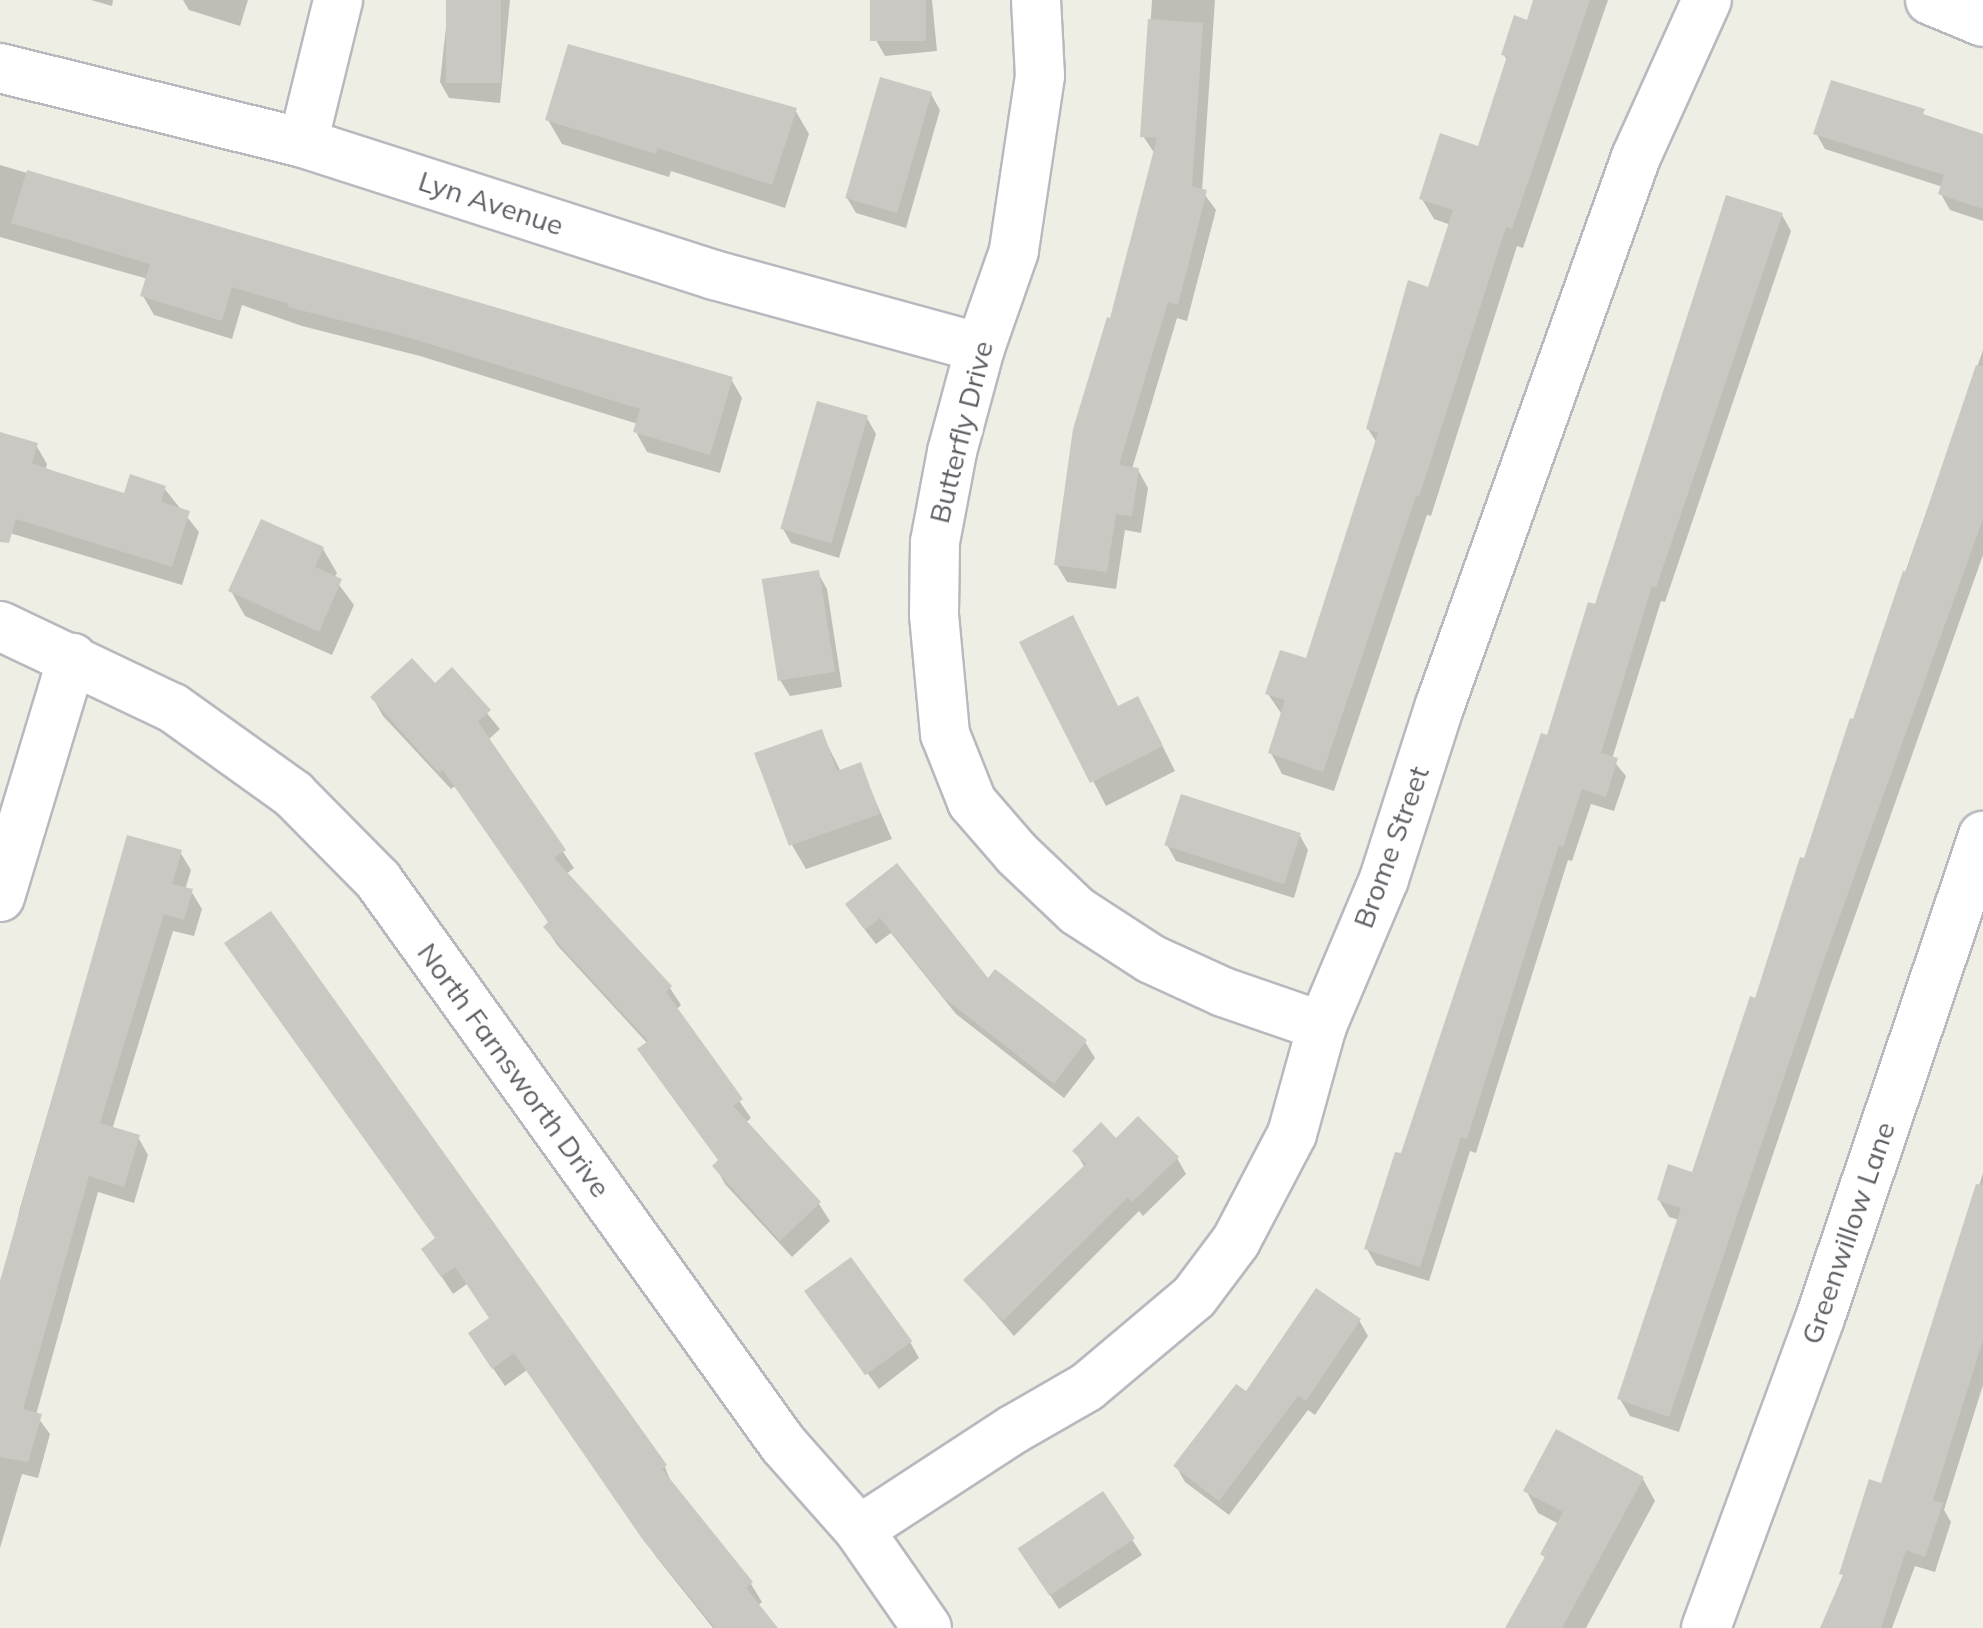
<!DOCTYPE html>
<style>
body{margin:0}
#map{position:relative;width:1983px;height:1628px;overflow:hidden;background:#eeeee5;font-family:Mulish,sans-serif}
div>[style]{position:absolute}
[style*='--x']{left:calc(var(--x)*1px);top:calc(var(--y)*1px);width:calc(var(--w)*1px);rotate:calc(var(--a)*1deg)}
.shadow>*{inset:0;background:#0003}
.building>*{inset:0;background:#cac8c2;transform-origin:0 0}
.roads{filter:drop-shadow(2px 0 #b7b9be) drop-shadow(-2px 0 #b7b9be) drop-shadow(0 2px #b7b9be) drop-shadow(0 -2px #b7b9be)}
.street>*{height:48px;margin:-24px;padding:0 24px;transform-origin:24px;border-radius:24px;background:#fff}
span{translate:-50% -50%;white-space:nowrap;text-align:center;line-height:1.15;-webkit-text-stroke:10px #fff;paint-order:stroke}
.street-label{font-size:28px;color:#5d5f65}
</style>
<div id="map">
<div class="shadow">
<i style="clip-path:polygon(91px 0,113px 0,112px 6px)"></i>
<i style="clip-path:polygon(183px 0,248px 0,240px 26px,189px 10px)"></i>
<i style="clip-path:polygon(449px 0,510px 0,500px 103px,449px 98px,440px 82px)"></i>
<i style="clip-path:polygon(872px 0,932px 0,937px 51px,885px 56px,876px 40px)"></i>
<i style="clip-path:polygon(1152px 0,1215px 0,1202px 191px,1216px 210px,1187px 321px,1177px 318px,1132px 469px,1138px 470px,1148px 488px,1141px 533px,1125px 530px,1116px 589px,1067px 582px,1057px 565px,1155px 154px,1143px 136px)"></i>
<i style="clip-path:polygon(1536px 0,1608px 0,1523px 248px,1517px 246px,1431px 516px,1427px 515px,1334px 791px,1282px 774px,1271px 753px,1283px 716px,1268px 694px,1307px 661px,1377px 443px,1368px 429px,1430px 290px,1451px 225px,1434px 219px,1422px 199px,1480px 149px,1508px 61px,1503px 54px,1528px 23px)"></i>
<i style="clip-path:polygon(712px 84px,795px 110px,809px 134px,785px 208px,671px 171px,669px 177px,562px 144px,548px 120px,710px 90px)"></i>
<i style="clip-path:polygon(931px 94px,940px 110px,906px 228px,856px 213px,847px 198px)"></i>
<i style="clip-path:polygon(1816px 133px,1983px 135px,1983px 221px,1950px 210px,1941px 194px,1943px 187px,1825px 149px)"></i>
<i style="clip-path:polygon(0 165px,731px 379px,742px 398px,720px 473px,647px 452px,636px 432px,638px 424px,420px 356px,302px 326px,242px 305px,232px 339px,154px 315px,143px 296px,148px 279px,0 237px)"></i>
<i style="clip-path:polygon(1782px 215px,1791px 231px,1665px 602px,1661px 601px,1612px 759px,1626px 776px,1614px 811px,1591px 804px,1572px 861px,1568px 860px,1476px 1153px,1470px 1151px,1429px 1281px,1376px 1265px,1367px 1249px,1597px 607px)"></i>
<i style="clip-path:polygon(1983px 350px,1983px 555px,1829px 989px,1679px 1432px,1630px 1416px,1620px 1399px,1679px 1220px,1669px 1217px,1659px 1200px,1694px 1175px)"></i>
<i style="clip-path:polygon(867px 418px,876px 434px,839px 558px,791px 543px,782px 527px)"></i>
<i style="clip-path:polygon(0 435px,36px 445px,47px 464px,45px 470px,125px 496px,164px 488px,199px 532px,182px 585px,0 530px)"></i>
<i style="clip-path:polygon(323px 549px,337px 573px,334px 578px,354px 605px,332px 655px,245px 616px,231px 591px)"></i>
<i style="clip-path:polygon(818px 573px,827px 589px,842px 687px,790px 696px,780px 680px)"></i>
<i style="clip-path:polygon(1023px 644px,1119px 709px,1151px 723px,1175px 771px,1106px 806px)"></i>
<i style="clip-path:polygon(452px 671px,500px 729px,488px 740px,574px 868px,565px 875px,670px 988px,681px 1005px,676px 1010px,751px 1118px,745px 1123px,819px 1204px,830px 1221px,792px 1257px,725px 1184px,715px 1166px,720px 1162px,648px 1044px,557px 945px,546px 928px,550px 924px,455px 786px,451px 789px,383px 716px,373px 698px,435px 686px)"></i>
<i style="clip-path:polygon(821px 732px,841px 772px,860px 765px,892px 839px,806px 869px,792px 845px)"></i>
<i style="clip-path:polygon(1299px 834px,1308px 850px,1294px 898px,1176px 861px,1167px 845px)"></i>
<i style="clip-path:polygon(128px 838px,180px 852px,191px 870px,185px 890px,191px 891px,202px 909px,194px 936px,173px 931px,112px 1130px,138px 1137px,148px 1155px,134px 1203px,98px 1192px,36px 1415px,50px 1434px,38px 1478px,22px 1474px,0 1548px,0 1296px,20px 1208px)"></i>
<i style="clip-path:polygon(897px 867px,988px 982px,1085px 1042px,1095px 1058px,1064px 1098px,956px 1014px,891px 933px,876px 944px,858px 921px,849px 905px)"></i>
<i style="clip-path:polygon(271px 914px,665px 1467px,673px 1487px,751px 1584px,762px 1602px,757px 1606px,775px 1628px,713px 1628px,657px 1558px,527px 1370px,505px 1386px,482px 1352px,491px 1320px,467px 1284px,453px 1294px,424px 1250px,437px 1240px)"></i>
<i style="clip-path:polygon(1116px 1141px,1177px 1158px,1186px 1174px,1143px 1216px,1139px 1211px,1014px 1336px,966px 1281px,1085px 1168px,1075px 1151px)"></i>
<i style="clip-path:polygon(1983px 1173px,1983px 1385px,1944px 1510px,1951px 1522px,1935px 1572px,1915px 1566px,1892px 1628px,1822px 1628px,1882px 1486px)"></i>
<i style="clip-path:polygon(809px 1293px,910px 1342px,919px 1358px,879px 1389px)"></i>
<i style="clip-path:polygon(1359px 1320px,1368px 1336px,1315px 1415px,1308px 1410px,1229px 1515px,1185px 1482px,1176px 1466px,1247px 1395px)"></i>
<i style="clip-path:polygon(1643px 1479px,1655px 1501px,1586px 1628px,1508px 1628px,1546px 1560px,1543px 1554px,1559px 1524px,1538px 1513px,1526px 1490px)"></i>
<i style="clip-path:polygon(1103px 1494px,1142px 1555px,1059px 1609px,1030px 1564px)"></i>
</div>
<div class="building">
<i style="left:446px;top:0;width:55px;height:83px"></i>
<i style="left:870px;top:0;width:56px;height:41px"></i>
<i style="clip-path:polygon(1533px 0,1590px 0,1512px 229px,1506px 227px,1419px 497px,1416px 496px,1323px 772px,1268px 753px,1285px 700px,1265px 694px,1280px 650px,1306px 658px,1378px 433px,1366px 429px,1408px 280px,1428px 287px,1453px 210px,1419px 199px,1440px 133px,1478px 146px,1507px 56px,1501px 55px,1514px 15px,1527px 20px)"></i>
<i style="clip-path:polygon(1148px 19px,1203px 23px,1192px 186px,1207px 190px,1178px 305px,1168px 302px,1119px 465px,1139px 468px,1132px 516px,1116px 514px,1107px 572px,1054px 565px,1073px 429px,1107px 317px,1110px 318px,1157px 138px,1140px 137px)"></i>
<i style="clip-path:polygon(568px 44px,797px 108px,772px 185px,657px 148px,656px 154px,545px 120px)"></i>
<i style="left:880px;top:77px;width:54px;height:126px;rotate:16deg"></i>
<i style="clip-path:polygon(1831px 80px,1925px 109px,1923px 114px,1983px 134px,1983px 209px,1938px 194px,1944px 175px,1813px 134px)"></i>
<i style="clip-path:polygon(27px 170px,733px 377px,710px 455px,633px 432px,640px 409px,407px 337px,288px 307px,289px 304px,232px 287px,222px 321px,140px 296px,150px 264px,11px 223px)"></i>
<i style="clip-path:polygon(1726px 195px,1783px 213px,1656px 588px,1652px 586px,1601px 753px,1618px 758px,1606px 797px,1582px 789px,1563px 847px,1559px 845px,1467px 1139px,1461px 1137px,1420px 1267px,1364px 1249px,1395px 1152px,1401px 1153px,1541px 733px,1547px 735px,1588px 602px,1595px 604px)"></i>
<i style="clip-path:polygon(1976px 365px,1983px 366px,1983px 519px,1820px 971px,1669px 1417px,1617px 1399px,1681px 1208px,1657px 1200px,1668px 1164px,1692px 1172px,1750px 996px,1755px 998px,1800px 857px,1804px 858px,1850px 718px,1853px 719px,1903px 571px,1906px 572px)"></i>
<i style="left:817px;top:401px;width:53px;height:133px;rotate:16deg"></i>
<i style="clip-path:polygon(0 432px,38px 443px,32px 463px,57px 472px,124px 493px,130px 474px,166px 486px,161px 502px,190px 511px,172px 567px,16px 519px,9px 543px,0 542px)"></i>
<i style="clip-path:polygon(261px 519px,324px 547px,315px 567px,342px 579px,319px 632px,228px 591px)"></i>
<i style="left:819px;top:570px;width:103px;height:58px;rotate:81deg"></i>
<i style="clip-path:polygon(1073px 615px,1118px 706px,1138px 696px,1163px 746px,1090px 783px,1019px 642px)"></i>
<i style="clip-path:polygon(412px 658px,435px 683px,452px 667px,491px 710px,478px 722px,566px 850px,554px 858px,672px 986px,666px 992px,743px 1099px,733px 1106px,821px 1202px,780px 1241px,712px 1166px,718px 1160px,637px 1049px,648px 1041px,543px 927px,548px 922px,443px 770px,439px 773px,370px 697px)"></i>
<i style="clip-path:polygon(822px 729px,837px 771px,861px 762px,880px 814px,789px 846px,754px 753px)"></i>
<i style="left:1181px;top:794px;width:126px;height:54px;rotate:18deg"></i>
<i style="clip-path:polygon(127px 835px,182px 850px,172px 884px,193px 889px,184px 920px,164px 914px,100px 1123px,140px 1135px,124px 1187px,89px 1176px,23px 1409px,42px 1414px,28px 1462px,0 1457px,0 1281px)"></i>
<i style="clip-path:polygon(897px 863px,988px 978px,995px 969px,1087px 1040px,1054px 1084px,944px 998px,880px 918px,865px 930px,845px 904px)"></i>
<i style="clip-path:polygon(271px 911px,667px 1465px,662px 1469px,753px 1582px,746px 1588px,778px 1628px,715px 1628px,643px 1540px,514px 1353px,492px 1369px,468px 1333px,489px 1318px,455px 1267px,441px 1277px,421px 1249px,435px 1238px,224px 943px)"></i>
<i style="clip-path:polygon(1138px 1116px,1179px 1157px,1132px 1202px,1128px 1197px,1003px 1321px,963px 1280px,1086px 1164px,1072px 1151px,1101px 1122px,1116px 1138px)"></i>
<i style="clip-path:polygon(1976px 1184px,1983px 1185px,1983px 1340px,1933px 1500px,1943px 1503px,1925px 1557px,1906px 1550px,1881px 1628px,1820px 1628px,1843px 1575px,1839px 1574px,1869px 1479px,1881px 1483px)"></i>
<i style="left:851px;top:1257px;width:104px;height:58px;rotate:54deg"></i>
<i style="clip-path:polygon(1316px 1288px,1361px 1319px,1306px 1401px,1298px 1396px,1219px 1501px,1173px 1466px,1236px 1384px,1246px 1391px)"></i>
<i style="clip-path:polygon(1556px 1429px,1644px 1477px,1562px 1628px,1505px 1628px,1545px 1557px,1540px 1554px,1563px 1512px,1523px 1491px)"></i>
<i style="left:1103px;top:1491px;width:57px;height:103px;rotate:56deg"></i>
</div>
<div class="roads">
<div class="street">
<i style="--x:1036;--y:0;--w:76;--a:87"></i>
<i style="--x:1040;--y:76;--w:177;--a:98.5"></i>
<i style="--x:1014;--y:251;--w:103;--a:109.3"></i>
<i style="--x:980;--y:348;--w:108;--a:105.1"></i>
<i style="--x:952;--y:452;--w:92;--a:100.7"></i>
<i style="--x:935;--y:542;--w:73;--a:90.8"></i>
<i style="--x:934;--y:615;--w:120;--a:84.7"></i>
<i style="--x:945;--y:734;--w:73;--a:68.3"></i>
<i style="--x:972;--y:802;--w:69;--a:49.1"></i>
<i style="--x:1017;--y:854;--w:83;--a:43.5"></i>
<i style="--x:1077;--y:911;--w:88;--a:33"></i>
<i style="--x:1151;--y:959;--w:79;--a:24.6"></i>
<i style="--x:1223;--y:992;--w:105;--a:19"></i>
<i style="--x:1930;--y:0;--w:57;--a:22.5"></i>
<i style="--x:0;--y:68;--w:312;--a:13.9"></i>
<i style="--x:303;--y:143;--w:432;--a:17.8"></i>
<i style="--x:714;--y:275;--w:276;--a:15.3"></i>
<i style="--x:303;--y:143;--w:147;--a:-76.2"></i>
<i style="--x:0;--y:626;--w:191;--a:25.4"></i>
<i style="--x:173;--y:708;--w:148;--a:35.6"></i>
<i style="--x:293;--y:794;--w:121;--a:45.3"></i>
<i style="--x:378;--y:880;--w:694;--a:54.32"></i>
<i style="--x:783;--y:1444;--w:115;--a:48.5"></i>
<i style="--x:859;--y:1530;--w:119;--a:55.2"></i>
<i style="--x:0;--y:897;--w:250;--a:-73.2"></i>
<i style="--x:859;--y:1530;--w:185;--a:-33.1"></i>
<i style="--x:1014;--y:1429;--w:84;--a:-29.9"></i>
<i style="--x:1087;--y:1387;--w:140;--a:-40.1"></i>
<i style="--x:1194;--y:1297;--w:70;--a:-53.1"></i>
<i style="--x:1236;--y:1241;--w:121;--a:-62.4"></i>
<i style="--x:1292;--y:1134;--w:112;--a:-74.5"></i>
<i style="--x:1322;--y:1026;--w:160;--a:-67.1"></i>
<i style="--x:1384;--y:879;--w:183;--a:-72.2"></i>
<i style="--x:1440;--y:705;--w:582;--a:-70.32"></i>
<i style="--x:1636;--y:157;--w:172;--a:-65.7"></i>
<i style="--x:1706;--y:1628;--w:330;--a:-69.8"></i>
<i style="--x:1820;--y:1318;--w:509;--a:-71.32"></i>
</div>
</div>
<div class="street-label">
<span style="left:491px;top:203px;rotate:18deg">Lyn Avenue</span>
<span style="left:961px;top:432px;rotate:-76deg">Butterfly Drive</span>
<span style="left:1391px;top:847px;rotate:-70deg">Brome Street</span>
<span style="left:514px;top:1070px;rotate:54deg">North Farnsworth Drive</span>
<span style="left:1848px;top:1233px;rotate:-71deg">Greenwillow Lane</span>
</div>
</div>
